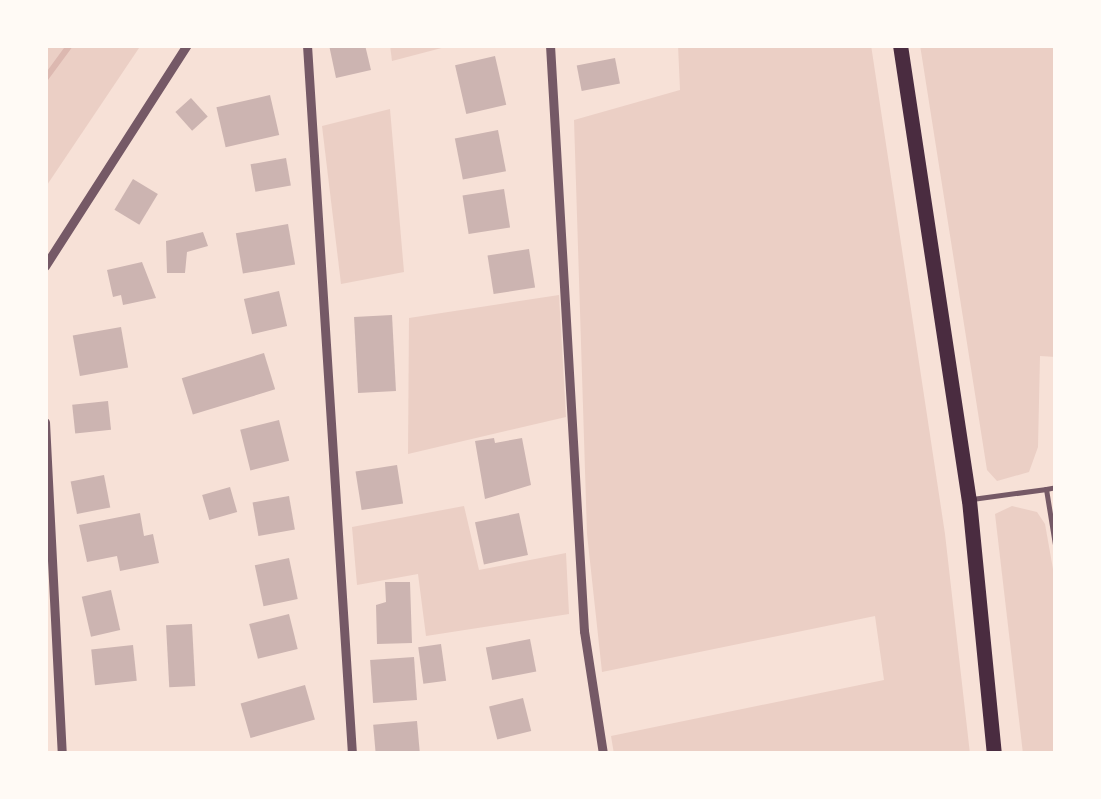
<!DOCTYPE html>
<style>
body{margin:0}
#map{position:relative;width:1101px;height:799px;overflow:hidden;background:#f7e1d7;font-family:"Sofia Sans Condensed",sans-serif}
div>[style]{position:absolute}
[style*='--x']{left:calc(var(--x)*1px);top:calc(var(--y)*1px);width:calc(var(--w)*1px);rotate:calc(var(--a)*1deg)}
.green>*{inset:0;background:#ebcfc5}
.stream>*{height:6px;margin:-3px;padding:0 3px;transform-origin:3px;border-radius:3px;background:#dcb8b0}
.building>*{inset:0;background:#ccb4b1;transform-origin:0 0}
.service>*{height:5px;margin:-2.5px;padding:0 2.5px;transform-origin:2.5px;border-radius:2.5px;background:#755966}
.minor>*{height:9px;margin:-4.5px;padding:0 4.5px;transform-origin:4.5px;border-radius:4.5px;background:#755966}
.trunk>*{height:15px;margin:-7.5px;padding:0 7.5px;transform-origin:7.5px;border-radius:7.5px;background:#4a2c40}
span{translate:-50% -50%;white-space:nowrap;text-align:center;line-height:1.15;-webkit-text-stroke:10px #fffaf5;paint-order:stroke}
.frame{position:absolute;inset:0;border:48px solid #fffaf5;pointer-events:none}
</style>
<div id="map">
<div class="green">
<i style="clip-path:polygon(45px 45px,141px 45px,45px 188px)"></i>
<i style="clip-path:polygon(390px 45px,453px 45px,392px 61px)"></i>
<i style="clip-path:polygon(678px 45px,871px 45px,945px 534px,970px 754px,614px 754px,611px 736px,884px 680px,875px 616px,602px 672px,587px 534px,574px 120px,680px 90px)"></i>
<i style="clip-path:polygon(920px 45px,1056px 45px,1056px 357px,1040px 356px,1038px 447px,1029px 472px,997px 481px,987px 470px)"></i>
<i style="clip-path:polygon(390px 109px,404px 272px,341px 284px,322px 126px)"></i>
<i style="clip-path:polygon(559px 295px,566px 417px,408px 454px,409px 318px)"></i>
<i style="clip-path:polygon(464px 506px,479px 570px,566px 553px,569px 614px,426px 636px,418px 574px,357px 585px,352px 527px)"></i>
<i style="clip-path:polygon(1012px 506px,1037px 512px,1045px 524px,1056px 586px,1056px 754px,1023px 754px,995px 514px)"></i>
</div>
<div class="stream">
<i style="--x:45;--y:79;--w:42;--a:-53.7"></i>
</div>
<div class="building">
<i style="clip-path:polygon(329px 45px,365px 45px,371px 70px,336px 78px)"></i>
<i style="left:495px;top:56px;width:50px;height:41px;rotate:77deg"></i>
<i style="left:615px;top:58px;width:26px;height:39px;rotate:79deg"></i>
<i style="left:270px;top:95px;width:41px;height:55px;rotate:77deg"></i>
<i style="left:191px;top:98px;width:25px;height:21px;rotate:48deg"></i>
<i style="left:498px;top:130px;width:42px;height:44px;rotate:79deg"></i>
<i style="left:286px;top:158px;width:28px;height:36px;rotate:80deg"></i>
<i style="left:133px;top:179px;width:29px;height:36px;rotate:31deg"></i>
<i style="left:504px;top:189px;width:39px;height:42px;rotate:81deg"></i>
<i style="left:288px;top:224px;width:41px;height:53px;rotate:80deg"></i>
<i style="clip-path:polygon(203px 232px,208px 246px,187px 252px,185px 273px,167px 273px,166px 241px)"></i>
<i style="left:529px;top:249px;width:39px;height:42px;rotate:81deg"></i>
<i style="clip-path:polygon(142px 262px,156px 298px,123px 305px,121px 295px,113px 297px,107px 270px)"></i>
<i style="left:279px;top:291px;width:36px;height:36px;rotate:77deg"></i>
<i style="left:392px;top:315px;width:76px;height:38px;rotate:87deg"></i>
<i style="left:121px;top:327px;width:41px;height:49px;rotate:80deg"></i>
<i style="left:264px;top:353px;width:38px;height:86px;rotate:73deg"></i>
<i style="left:108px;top:401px;width:29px;height:36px;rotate:84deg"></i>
<i style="left:279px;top:420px;width:42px;height:40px;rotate:76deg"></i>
<i style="clip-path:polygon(494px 438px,495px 443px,522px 438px,531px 485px,485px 499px,475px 441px)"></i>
<i style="left:397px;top:465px;width:39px;height:42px;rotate:81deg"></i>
<i style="left:104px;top:475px;width:33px;height:34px;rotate:79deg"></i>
<i style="left:230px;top:487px;width:26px;height:29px;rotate:74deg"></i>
<i style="left:289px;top:496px;width:34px;height:37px;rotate:80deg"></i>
<i style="clip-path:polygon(140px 513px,144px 536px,153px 534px,159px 563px,120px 571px,117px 556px,87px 562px,79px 525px)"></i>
<i style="left:519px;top:513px;width:43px;height:45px;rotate:78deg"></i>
<i style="left:289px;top:558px;width:42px;height:35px;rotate:78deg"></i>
<i style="clip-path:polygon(385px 582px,410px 582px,412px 643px,377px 644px,376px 605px,386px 602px)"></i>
<i style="left:111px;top:590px;width:41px;height:30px;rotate:77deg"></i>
<i style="left:289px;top:614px;width:36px;height:41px;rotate:76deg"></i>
<i style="left:192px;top:624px;width:62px;height:26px;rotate:87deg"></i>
<i style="left:530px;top:639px;width:33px;height:45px;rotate:79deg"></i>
<i style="left:441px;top:644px;width:37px;height:23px;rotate:82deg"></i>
<i style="left:133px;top:645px;width:36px;height:42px;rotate:84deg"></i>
<i style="left:414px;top:657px;width:43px;height:44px;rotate:86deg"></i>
<i style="left:305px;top:685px;width:36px;height:67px;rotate:74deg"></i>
<i style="left:523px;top:698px;width:34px;height:35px;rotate:76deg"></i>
<i style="left:417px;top:721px;width:33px;height:44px;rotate:85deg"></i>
</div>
<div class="service">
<i style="--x:1046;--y:489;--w:10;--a:-11"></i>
<i style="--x:972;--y:499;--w:75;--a:-7.7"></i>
<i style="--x:1046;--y:489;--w:63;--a:80.8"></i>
</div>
<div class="minor">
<i style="--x:307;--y:45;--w:710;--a:86.37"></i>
<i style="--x:550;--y:45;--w:587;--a:86.68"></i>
<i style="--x:584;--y:631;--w:124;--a:81.2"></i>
<i style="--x:45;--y:266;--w:263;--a:-57.3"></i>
<i style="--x:45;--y:422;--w:332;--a:87.1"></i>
</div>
<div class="trunk">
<i style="--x:900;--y:45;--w:460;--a:81.4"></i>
<i style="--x:969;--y:500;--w:255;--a:84.4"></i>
</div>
<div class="frame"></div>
</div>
